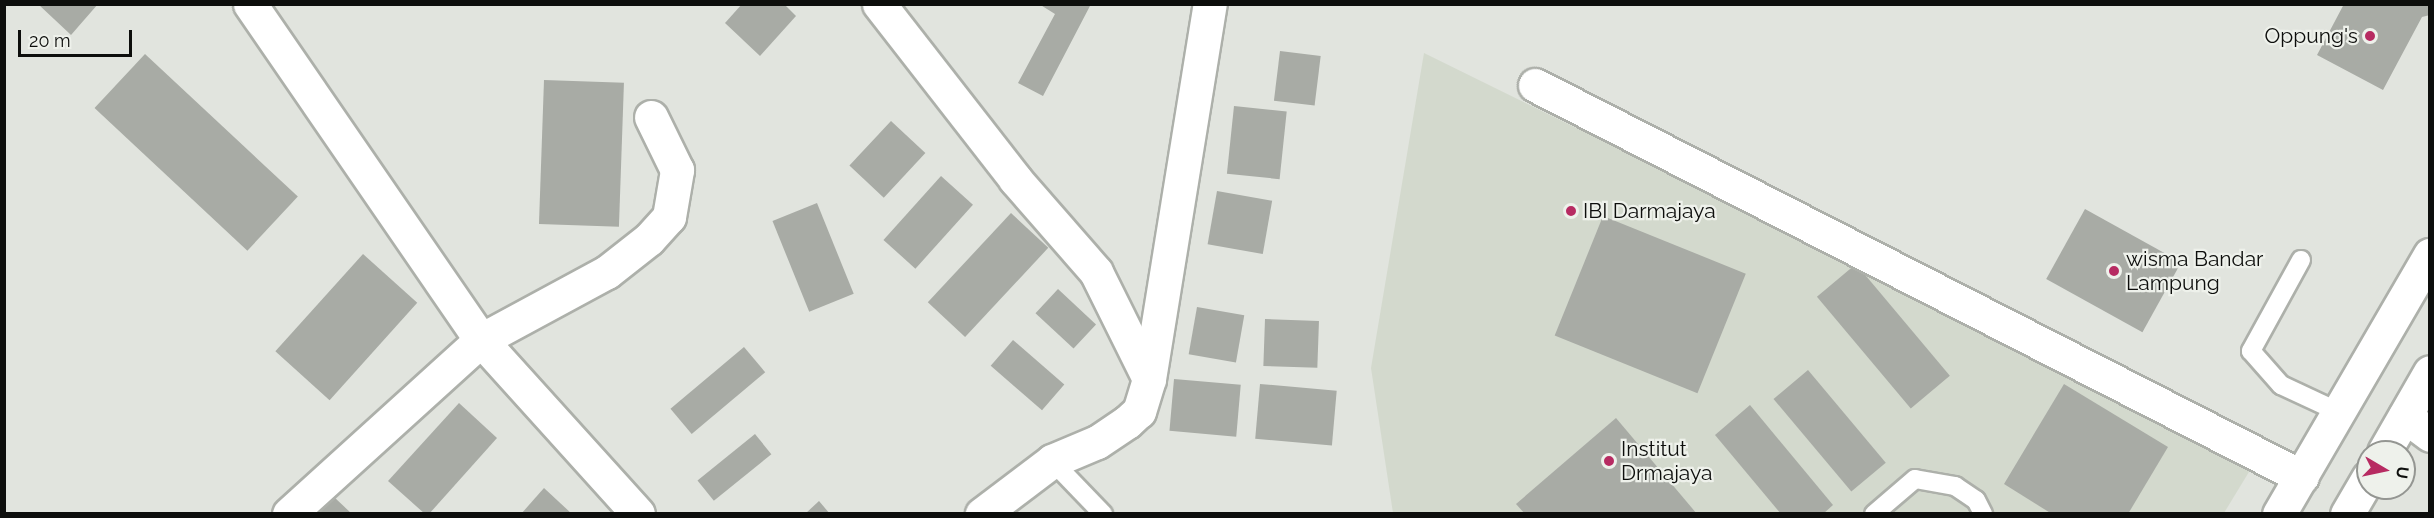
<!DOCTYPE html>
<style>
body{margin:0}
#map{position:relative;width:2434px;height:518px;overflow:hidden;background:#e1e4de;font-family:Raleway,sans-serif}
div>[style]{position:absolute}
[style*='--x']{left:calc(var(--x)*1px);top:calc(var(--y)*1px);width:calc(var(--w)*1px);rotate:calc(var(--a)*1deg)}
.built>*{inset:0;background:#d3d9cd}
.building>*{inset:0;background:#a8aba5;transform-origin:0 0}
.roads{filter:drop-shadow(2px 0 #adb0aa) drop-shadow(-2px 0 #adb0aa) drop-shadow(0 2px #adb0aa) drop-shadow(0 -2px #adb0aa)}
.service>*{height:18px;margin:-9px;padding:0 9px;transform-origin:9px;border-radius:9px;background:#fff}
.minor>*{height:33px;margin:-16.5px;padding:0 16.5px;transform-origin:16.5px;border-radius:16.5px;background:#fff}
.secondary>*{height:33px;margin:-16.5px;padding:0 16.5px;transform-origin:16.5px;border-radius:16.5px;background:#fff}
.trunk>*{height:33px;margin:-16.5px;padding:0 16.5px;transform-origin:16.5px;border-radius:16.5px;background:#fff}
.dots>*{width:16px;height:16px;translate:-50% -50%;box-sizing:border-box;border:3px solid #eef1eb;border-radius:50%}
span{translate:-50% -50%;white-space:nowrap;text-align:center;line-height:1.15;-webkit-text-stroke:4.5px #eef1eb;paint-order:stroke}
.poi-label{font-size:21px;color:#0d0e0c}
.right{translate:-100% -50%;text-align:right}
.left{translate:0 -50%;text-align:left}
.frame{position:absolute;inset:0;border:6px solid #0d0e0c;pointer-events:none}
.north{position:absolute;left:2356px;top:440px;width:60px;height:60px;box-sizing:border-box;background:#eef1eb;border:2px solid #949692;border-radius:50%;rotate:99deg;font-size:16px;font-weight:700;line-height:24px;text-align:center;color:#0d0e0c}
.north::after{content:'';display:block;margin:auto;width:21px;height:27px;background:#b72b62;clip-path:polygon(50% 0,100% 100%,50% 72%,0 100%)}
.scale{position:absolute;left:18px;top:30px;width:114px;height:27px;box-sizing:border-box;border:3px solid #0d0e0c;border-top:0;padding-left:8px;font-size:18px;line-height:21px;white-space:nowrap;color:#0d0e0c;-webkit-text-stroke:4px #eef1eb;paint-order:stroke}
</style>
<div id="map">
<div class="built">
<i style="clip-path:polygon(1424px 53px,2255px 462px,2224px 513px,1393px 513px,1371px 368px)"></i>
</div>
<div class="building">
<i style="clip-path:polygon(38px 4px,98px 4px,71px 35px)"></i>
<i style="clip-path:polygon(742px 4px,784px 4px,796px 16px,760px 56px,725px 23px)"></i>
<i style="clip-path:polygon(1039px 4px,1091px 4px,1043px 96px,1018px 83px,1055px 14px)"></i>
<i style="clip-path:polygon(2344px 4px,2430px 4px,2430px 15px,2422px 17px,2383px 90px,2317px 55px)"></i>
<i style="left:1280px;top:51px;width:41px;height:50px;rotate:7deg"></i>
<i style="left:145px;top:54px;width:209px;height:74px;rotate:43deg"></i>
<i style="left:544px;top:80px;width:80px;height:144px;rotate:2deg"></i>
<i style="left:1234px;top:106px;width:53px;height:68px;rotate:6deg"></i>
<i style="left:891px;top:121px;width:47px;height:61px;rotate:43deg"></i>
<i style="left:941px;top:176px;width:43px;height:86px;rotate:42deg"></i>
<i style="left:1217px;top:191px;width:56px;height:54px;rotate:10deg"></i>
<i style="left:817px;top:203px;width:98px;height:48px;rotate:68deg"></i>
<i style="left:2085px;top:209px;width:110px;height:80px;rotate:29deg"></i>
<i style="left:1011px;top:213px;width:51px;height:122px;rotate:43deg"></i>
<i style="left:1603px;top:216px;width:154px;height:129px;rotate:22deg"></i>
<i style="left:363px;top:254px;width:73px;height:131px;rotate:42deg"></i>
<i style="left:1856px;top:264px;width:146px;height:51px;rotate:50deg"></i>
<i style="left:1058px;top:289px;width:52px;height:33px;rotate:43deg"></i>
<i style="left:1197px;top:307px;width:48px;height:48px;rotate:10deg"></i>
<i style="left:1265px;top:319px;width:54px;height:47px;rotate:2deg"></i>
<i style="left:1013px;top:340px;width:68px;height:34px;rotate:41deg"></i>
<i style="left:744px;top:347px;width:33px;height:96px;rotate:50deg"></i>
<i style="left:1808px;top:370px;width:121px;height:45px;rotate:50deg"></i>
<i style="left:1174px;top:379px;width:67px;height:52px;rotate:5deg"></i>
<i style="left:1260px;top:384px;width:77px;height:55px;rotate:5deg"></i>
<i style="clip-path:polygon(2064px 384px,2168px 447px,2128px 514px,2052px 514px,2004px 484px)"></i>
<i style="clip-path:polygon(459px 403px,497px 438px,429px 514px,425px 514px,388px 481px)"></i>
<i style="clip-path:polygon(1750px 405px,1833px 505px,1823px 514px,1781px 514px,1715px 435px)"></i>
<i style="clip-path:polygon(1616px 418px,1697px 514px,1525px 514px,1516px 504px)"></i>
<i style="left:755px;top:434px;width:26px;height:74px;rotate:51deg"></i>
<i style="clip-path:polygon(544px 488px,572px 514px,521px 514px)"></i>
<i style="clip-path:polygon(333px 496px,352px 514px,318px 514px)"></i>
<i style="clip-path:polygon(819px 501px,830px 514px,805px 514px)"></i>
</div>
<div class="roads">
<div class="service">
<i style="--x:2301;--y:260;--w:104;--a:118.8"></i>
<i style="--x:2251;--y:351;--w:45;--a:48.6"></i>
<i style="--x:2281;--y:385;--w:66;--a:25"></i>
<i style="--x:1052;--y:461;--w:74;--a:46.1"></i>
<i style="--x:1874;--y:514;--w:54;--a:-40.5"></i>
<i style="--x:1915;--y:479;--w:41;--a:9.9"></i>
<i style="--x:1955;--y:486;--w:25;--a:34"></i>
<i style="--x:1976;--y:500;--w:16;--a:63"></i>
</div>
<div class="minor">
<i style="--x:250;--y:4;--w:408;--a:55.5"></i>
<i style="--x:481;--y:340;--w:234;--a:47.9"></i>
<i style="--x:879;--y:4;--w:222;--a:52.1"></i>
<i style="--x:1015;--y:179;--w:123;--a:48.9"></i>
<i style="--x:1096;--y:272;--w:119;--a:63.6"></i>
<i style="--x:1149;--y:379;--w:34;--a:107"></i>
<i style="--x:1139;--y:411;--w:16;--a:137"></i>
<i style="--x:1127;--y:422;--w:36;--a:146"></i>
<i style="--x:1097;--y:442;--w:49;--a:157.1"></i>
<i style="--x:1052;--y:461;--w:88;--a:142.9"></i>
<i style="--x:1535;--y:85;--w:861;--a:27.07"></i>
<i style="--x:1149;--y:379;--w:380;--a:-80.8"></i>
<i style="--x:289;--y:514;--w:259;--a:-42.2"></i>
<i style="--x:481;--y:340;--w:143;--a:-28.4"></i>
<i style="--x:607;--y:272;--w:53;--a:-38.2"></i>
<i style="--x:649;--y:239;--w:30;--a:-48"></i>
<i style="--x:669;--y:217;--w:48;--a:-80.3"></i>
<i style="--x:677;--y:170;--w:59;--a:-116.1"></i>
</div>
<div class="secondary">
<i style="--x:2405;--y:416;--w:31;--a:37"></i>
</div>
<div class="trunk">
<i style="--x:2384;--y:452;--w:92;--a:-60.1"></i>
<i style="--x:2279;--y:514;--w:300;--a:-59.8"></i>
<i style="--x:2347;--y:514;--w:42;--a:-59.7"></i>
</div>
</div>
<div class="dots">
<i style="left:2370px;top:36px;background:#b72b62"></i>
<i style="left:1571px;top:211px;background:#b72b62"></i>
<i style="left:2114px;top:271px;background:#b72b62"></i>
<i style="left:1609px;top:461px;background:#b72b62"></i>
</div>
<div class="poi-label">
<span class="right" style="left:2358px;top:36px">Oppung's</span>
<span class="left" style="left:1583px;top:211px">IBI Darmajaya</span>
<span class="left" style="left:2126px;top:271px">wisma Bandar<br>Lampung</span>
<span class="left" style="left:1621px;top:461px">Institut<br>Drmajaya</span>
</div>
<div class="frame"></div>
<div class="north">U</div>
<div class="scale">20 m</div>
</div>
